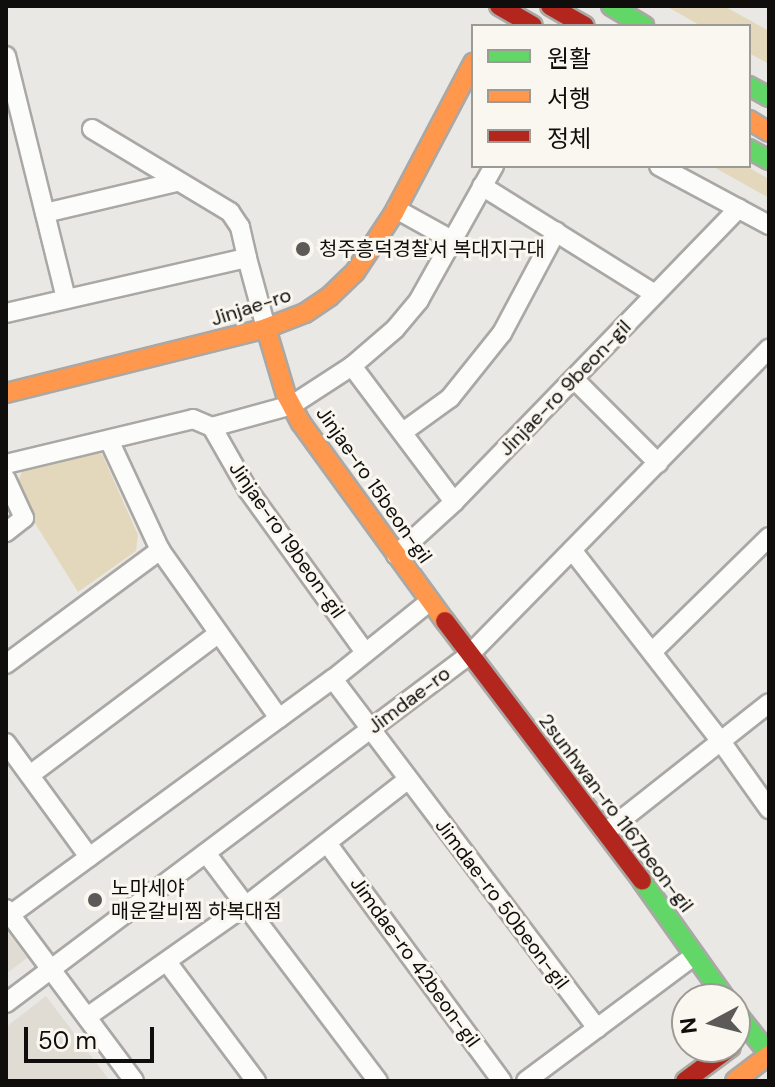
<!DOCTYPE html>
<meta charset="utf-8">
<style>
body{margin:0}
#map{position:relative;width:775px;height:1087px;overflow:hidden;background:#eae8e4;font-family:"DM Sans","Noto Sans KR",sans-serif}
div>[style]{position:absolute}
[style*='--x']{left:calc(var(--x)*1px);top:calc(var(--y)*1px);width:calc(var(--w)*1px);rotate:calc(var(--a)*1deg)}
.built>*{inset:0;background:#e0dcd3}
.green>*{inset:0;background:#e3d8bc}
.roads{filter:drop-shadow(2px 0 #aaa8a5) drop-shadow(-2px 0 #aaa8a5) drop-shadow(0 2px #aaa8a5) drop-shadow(0 -2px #aaa8a5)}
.street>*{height:18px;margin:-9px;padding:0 9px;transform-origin:9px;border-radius:9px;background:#fcfcfb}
.fast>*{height:18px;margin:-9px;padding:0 9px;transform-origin:9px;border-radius:9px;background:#63d668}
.slow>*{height:18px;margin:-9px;padding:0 9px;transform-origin:9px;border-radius:9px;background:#ff974d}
.jam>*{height:18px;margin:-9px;padding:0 9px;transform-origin:9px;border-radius:9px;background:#b3261e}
.dots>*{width:22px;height:22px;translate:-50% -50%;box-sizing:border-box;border:4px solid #f9f7ef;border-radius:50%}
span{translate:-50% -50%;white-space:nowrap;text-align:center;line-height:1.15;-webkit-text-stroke:6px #f9f7ef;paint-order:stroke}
.poi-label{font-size:20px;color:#0f0e0c}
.left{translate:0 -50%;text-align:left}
.street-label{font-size:20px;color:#0f0e0c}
.frame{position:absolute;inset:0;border:8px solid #0f0e0c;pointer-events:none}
.legend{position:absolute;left:471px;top:24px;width:280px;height:144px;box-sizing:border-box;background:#f9f7ef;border:2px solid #9b9a94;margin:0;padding:10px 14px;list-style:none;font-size:24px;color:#0f0e0c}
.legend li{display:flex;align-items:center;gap:16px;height:40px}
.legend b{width:40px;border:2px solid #9b9a94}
.north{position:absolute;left:671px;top:983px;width:80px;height:80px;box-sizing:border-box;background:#f9f7ef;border:2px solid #9b9a94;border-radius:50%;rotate:263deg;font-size:22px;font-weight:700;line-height:32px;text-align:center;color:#0f0e0c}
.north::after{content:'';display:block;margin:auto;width:28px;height:36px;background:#5c5a58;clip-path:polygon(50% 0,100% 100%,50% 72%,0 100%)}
.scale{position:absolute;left:24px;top:1027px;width:130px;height:36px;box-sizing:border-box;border:4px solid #0f0e0c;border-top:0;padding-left:10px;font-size:24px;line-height:28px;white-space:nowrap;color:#0f0e0c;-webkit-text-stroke:6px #f9f7ef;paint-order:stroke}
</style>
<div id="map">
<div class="built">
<i style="clip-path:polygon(6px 930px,27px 958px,6px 974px)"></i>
<i style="clip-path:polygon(46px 996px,110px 1081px,6px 1081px,6px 1027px)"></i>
</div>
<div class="green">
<i style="clip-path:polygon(666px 6px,724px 6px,769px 31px,769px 64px,749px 53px,749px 26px,701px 26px)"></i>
<i style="clip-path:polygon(712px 166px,746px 166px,769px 179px,769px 198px)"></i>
<i style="clip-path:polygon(96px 449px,103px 456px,138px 535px,136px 551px,78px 592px,33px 520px,17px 484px,23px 469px)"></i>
</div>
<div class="roads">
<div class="street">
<i style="--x:6;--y:56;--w:250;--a:76.1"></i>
<i style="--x:92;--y:129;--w:161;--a:31"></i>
<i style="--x:230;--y:212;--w:18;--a:56"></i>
<i style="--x:240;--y:227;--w:32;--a:77"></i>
<i style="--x:659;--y:166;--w:125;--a:28.2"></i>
<i style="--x:482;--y:186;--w:204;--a:32"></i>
<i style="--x:396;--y:209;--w:64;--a:29"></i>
<i style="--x:45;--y:213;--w:135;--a:-13.3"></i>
<i style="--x:6;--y:313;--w:247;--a:-12.9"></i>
<i style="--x:247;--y:258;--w:73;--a:74.8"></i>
<i style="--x:352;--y:366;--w:170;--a:53.1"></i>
<i style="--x:574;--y:379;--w:119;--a:45"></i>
<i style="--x:212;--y:427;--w:73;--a:60.3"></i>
<i style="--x:248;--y:490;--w:200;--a:54.2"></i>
<i style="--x:403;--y:432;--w:58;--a:-35.9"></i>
<i style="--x:450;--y:398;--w:83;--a:-51.3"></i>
<i style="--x:502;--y:333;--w:115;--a:-61.9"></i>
<i style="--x:109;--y:440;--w:121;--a:65.1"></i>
<i style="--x:160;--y:550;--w:206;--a:54.7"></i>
<i style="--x:6;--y:464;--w:192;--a:-13.5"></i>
<i style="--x:193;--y:419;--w:21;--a:23"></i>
<i style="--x:212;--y:427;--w:83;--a:-15.4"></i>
<i style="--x:292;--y:405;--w:72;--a:-33"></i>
<i style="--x:352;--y:366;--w:57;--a:-40.7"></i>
<i style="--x:395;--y:329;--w:38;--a:-50"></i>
<i style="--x:419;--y:300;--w:154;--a:-60.8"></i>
<i style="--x:6;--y:479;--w:43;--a:65.2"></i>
<i style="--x:24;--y:518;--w:23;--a:142"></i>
<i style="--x:572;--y:550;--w:241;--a:52.1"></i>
<i style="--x:720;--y:740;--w:85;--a:54.6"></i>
<i style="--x:396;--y:555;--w:79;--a:-42.4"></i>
<i style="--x:454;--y:502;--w:409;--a:-45.9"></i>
<i style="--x:652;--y:652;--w:164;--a:-44.5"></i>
<i style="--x:6;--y:664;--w:192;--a:-36.5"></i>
<i style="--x:333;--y:679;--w:438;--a:52.9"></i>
<i style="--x:6;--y:743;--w:141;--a:53.9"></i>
<i style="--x:30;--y:775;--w:236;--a:-36.9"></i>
<i style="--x:607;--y:831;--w:206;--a:-38.3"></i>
<i style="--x:327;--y:843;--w:295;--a:53.7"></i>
<i style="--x:206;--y:853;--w:286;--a:53"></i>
<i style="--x:6;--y:909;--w:214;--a:53.3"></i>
<i style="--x:10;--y:915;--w:400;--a:-36.2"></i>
<i style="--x:333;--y:679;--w:124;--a:-38.8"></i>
<i style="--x:167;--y:962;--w:149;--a:53.2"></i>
<i style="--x:6;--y:1003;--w:579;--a:-36.93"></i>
<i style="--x:469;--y:655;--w:429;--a:-45.6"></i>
<i style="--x:87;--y:1017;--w:197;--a:-35.1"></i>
<i style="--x:248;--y:904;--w:202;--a:-37.9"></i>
<i style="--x:526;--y:1081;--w:209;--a:-36.7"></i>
</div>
<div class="fast">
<i style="--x:611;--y:6;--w:39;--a:31"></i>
<i style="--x:749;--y:86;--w:23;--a:29"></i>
<i style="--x:749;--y:149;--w:23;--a:29"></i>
<i style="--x:642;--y:881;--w:145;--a:54.6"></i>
<i style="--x:735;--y:1011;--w:55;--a:51.7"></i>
</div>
<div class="slow">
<i style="--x:749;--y:120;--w:23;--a:31"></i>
<i style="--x:266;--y:328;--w:70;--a:73.4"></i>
<i style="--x:286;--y:395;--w:32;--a:62"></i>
<i style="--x:301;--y:423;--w:245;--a:54"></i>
<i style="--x:6;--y:393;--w:268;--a:-14"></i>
<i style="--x:266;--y:328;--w:42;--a:-21"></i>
<i style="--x:305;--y:313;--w:30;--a:-34"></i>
<i style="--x:330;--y:296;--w:35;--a:-44"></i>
<i style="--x:355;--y:272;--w:71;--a:-56.5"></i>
<i style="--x:394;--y:213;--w:170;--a:-62.2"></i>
<i style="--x:735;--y:1081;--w:43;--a:-37.4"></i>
</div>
<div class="jam">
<i style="--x:499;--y:6;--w:39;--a:30"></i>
<i style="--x:550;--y:6;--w:40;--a:29.7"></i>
<i style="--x:445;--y:621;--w:326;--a:52.8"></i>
<i style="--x:685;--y:1081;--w:57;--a:-36.5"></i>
</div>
</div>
<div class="dots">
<i style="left:303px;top:249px;background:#5c5a58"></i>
<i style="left:95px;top:900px;background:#5c5a58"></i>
</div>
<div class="poi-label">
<span class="left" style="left:319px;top:249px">청주흥덕경찰서 복대지구대</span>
<span class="left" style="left:111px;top:900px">노마세야<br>매운갈비찜 하복대점</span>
</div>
<div class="street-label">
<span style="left:251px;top:307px;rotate:-18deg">Jinjae-ro</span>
<span style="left:565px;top:388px;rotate:-46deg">Jinjae-ro 9beon-gil</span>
<span style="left:374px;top:485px;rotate:55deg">Jinjae-ro 15beon-gil</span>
<span style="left:287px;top:540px;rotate:55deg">Jinjae-ro 19beon-gil</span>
<span style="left:409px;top:700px;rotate:-37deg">Jimdae-ro</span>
<span style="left:616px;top:813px;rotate:53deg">2sunhwan-ro 1167beon-gil</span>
<span style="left:502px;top:904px;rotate:53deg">Jimdae-ro 50beon-gil</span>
<span style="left:415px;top:962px;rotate:54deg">Jimdae-ro 42beon-gil</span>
</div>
<div class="frame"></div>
<ul class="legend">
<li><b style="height:10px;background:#63d668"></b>원활</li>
<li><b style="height:10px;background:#ff974d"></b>서행</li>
<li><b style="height:10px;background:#b3261e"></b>정체</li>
</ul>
<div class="north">N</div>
<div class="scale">50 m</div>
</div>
